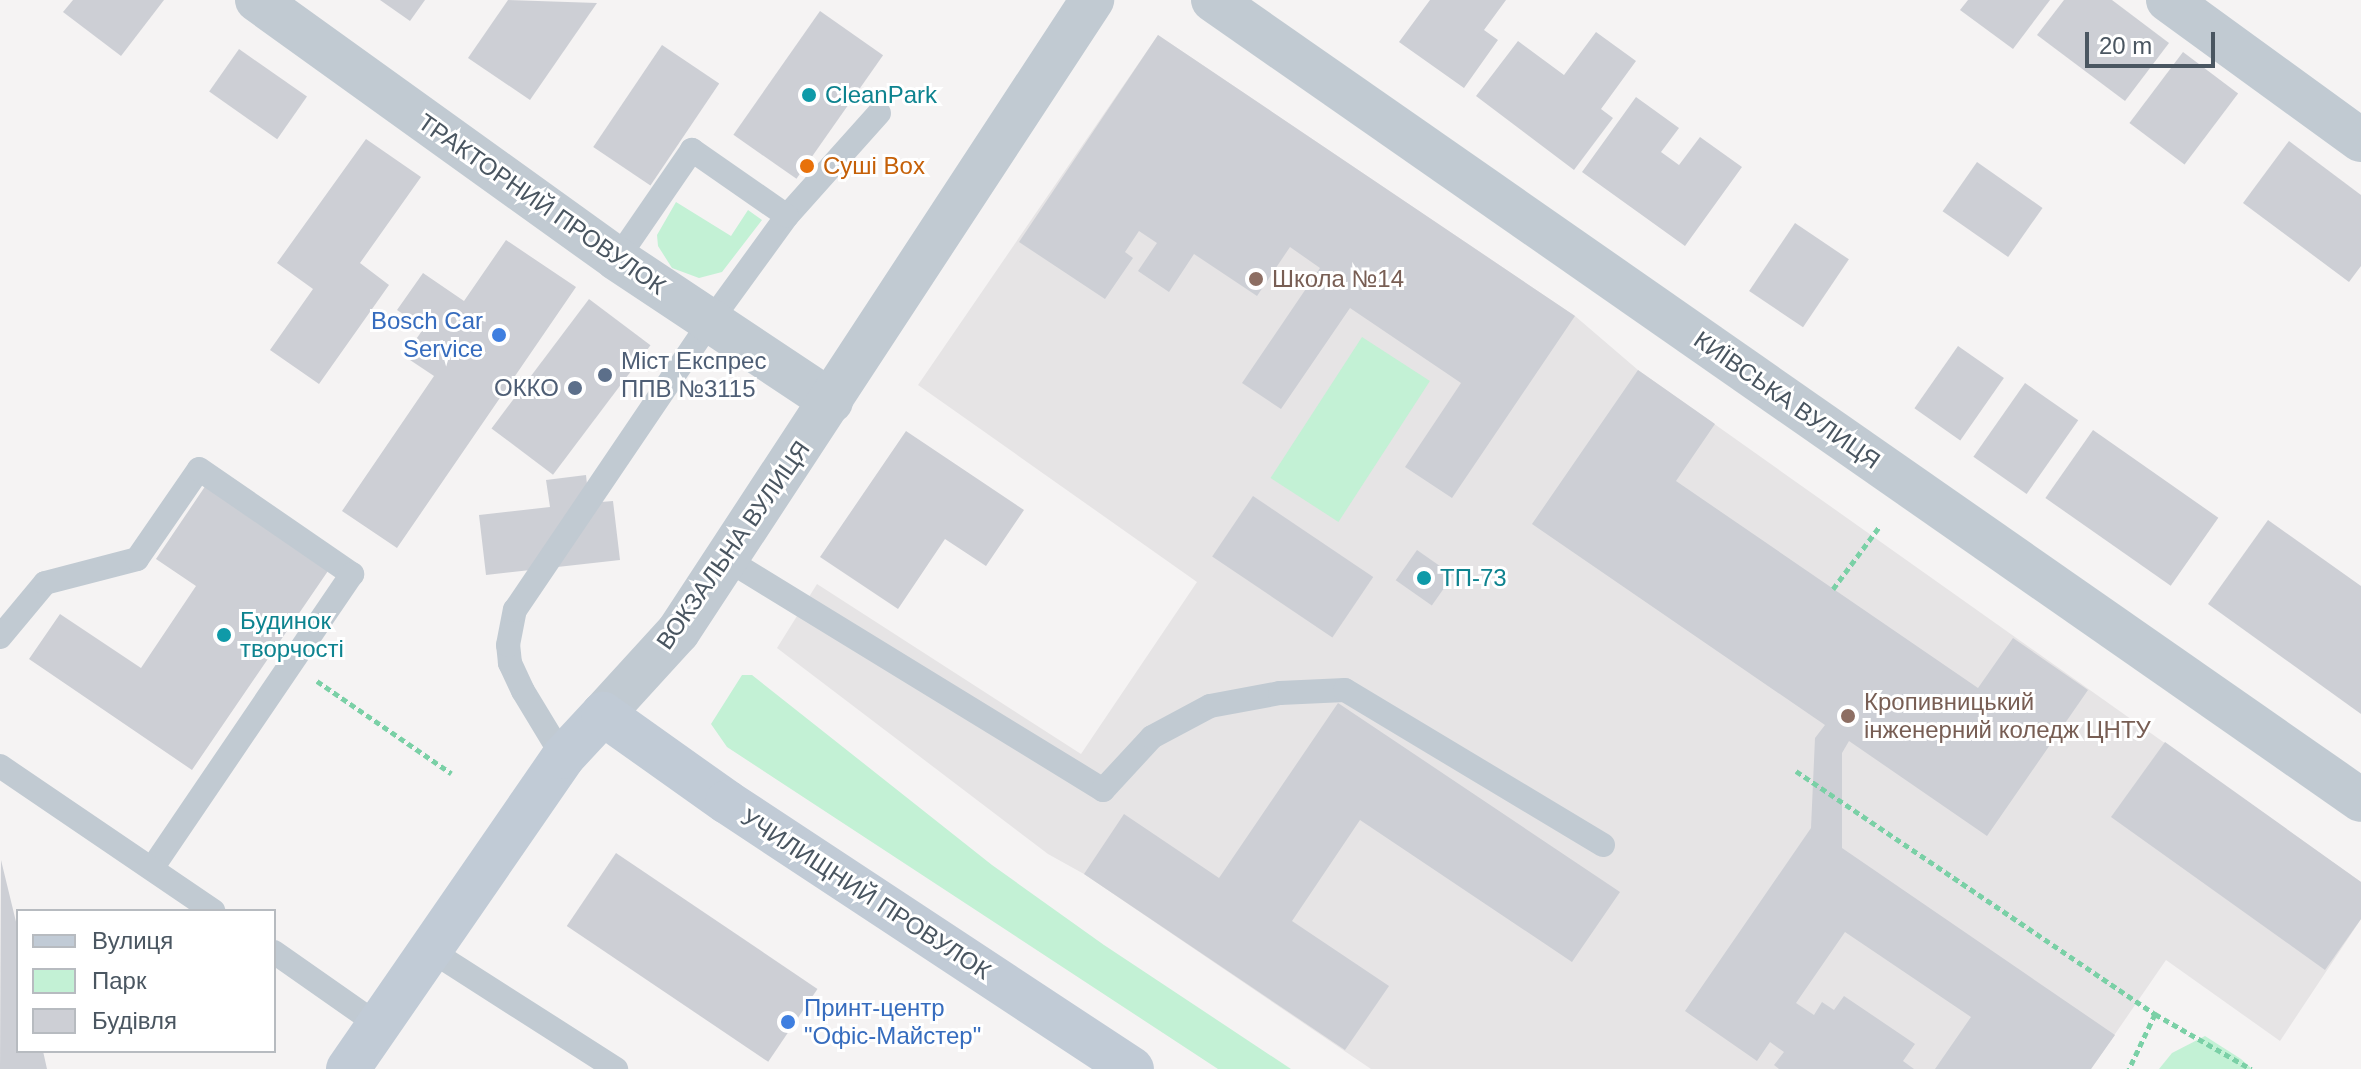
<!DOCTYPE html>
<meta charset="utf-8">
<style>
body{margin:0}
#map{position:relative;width:2361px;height:1069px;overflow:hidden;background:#f5f3f3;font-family:Arial,sans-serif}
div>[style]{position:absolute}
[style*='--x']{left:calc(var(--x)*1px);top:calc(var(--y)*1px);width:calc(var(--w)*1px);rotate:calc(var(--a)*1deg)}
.education>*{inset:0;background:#e6e4e5}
.green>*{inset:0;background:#c3f1d5;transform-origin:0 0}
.building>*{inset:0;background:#cdcfd5;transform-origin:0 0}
.path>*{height:5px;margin-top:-2.5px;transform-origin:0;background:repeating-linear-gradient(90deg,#7ad0a6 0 6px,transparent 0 10px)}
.service>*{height:24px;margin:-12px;padding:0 12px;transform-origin:12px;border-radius:12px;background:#c1cad2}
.minor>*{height:44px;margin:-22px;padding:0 22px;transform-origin:22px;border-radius:22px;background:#c1cad2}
.tertiary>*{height:44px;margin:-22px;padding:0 22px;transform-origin:22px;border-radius:22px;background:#c1cad2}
.secondary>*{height:44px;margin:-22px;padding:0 22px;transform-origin:22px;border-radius:22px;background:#c1cbd6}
.dots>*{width:22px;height:22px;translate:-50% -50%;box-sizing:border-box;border:4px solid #fff;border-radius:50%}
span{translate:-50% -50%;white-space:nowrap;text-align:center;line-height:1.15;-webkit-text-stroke:6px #fff;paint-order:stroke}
.culture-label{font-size:24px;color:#0d838f}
.left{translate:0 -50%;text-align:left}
.food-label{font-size:24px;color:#c56008}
.street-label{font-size:24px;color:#4a5661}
.education-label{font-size:24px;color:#785e54}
.shop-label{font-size:24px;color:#366cbe}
.right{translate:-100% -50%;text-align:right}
.service-label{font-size:24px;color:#4e5e75}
.legend{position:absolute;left:16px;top:909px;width:260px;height:144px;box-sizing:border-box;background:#fff;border:2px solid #b7bbc0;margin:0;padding:10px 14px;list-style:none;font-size:24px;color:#4a5661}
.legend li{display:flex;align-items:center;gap:16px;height:40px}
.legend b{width:40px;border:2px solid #b7bbc0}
.scale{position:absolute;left:2085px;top:32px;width:130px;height:36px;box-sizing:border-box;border:4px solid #4a5661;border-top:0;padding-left:10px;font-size:24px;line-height:28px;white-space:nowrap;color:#4a5661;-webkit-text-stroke:6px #fff;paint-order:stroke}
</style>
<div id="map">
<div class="education">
<i style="clip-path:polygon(1158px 35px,1575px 316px,1638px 370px,2361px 882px,2361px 919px,2280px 1041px,2166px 960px,2091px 1069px,1371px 1069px,1084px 874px,1048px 854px,777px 648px,817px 584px,1081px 754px,1197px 582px,918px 385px)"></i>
</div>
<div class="green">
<i style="clip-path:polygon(676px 202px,731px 236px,748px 210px,762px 220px,722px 272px,699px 278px,672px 268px,658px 246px,657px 235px)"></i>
<i style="left:1362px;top:337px;width:81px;height:168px;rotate:33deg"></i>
<i style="clip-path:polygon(742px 675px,752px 675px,992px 865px,1104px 945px,1291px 1069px,1218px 1069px,727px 747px,711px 724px)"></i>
<i style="clip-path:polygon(2205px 1036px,2241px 1059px,2252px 1069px,2159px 1069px,2172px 1053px)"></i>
</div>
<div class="building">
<i style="clip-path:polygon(73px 0,164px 0,121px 56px,63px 12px)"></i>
<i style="clip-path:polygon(380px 0,425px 0,410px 21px)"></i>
<i style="clip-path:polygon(508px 0,597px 3px,530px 100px,468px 58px)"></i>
<i style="clip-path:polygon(1430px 0,1506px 0,1484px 30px,1498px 40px,1464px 88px,1399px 42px)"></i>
<i style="clip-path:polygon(1968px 0,2050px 0,2013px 49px,1960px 10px)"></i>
<i style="clip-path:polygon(2064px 0,2112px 0,2169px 43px,2125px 101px,2037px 35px)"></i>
<i style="left:820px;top:11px;width:77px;height:151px;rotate:35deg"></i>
<i style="clip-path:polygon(1596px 32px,1636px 61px,1601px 109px,1613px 118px,1574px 170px,1476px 96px,1518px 41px,1564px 75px)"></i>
<i style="clip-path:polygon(1158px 35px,1575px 316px,1452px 498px,1405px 467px,1461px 383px,1350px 308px,1281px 409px,1242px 383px,1320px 268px,1290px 247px,1257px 296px,1194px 254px,1169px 292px,1138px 271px,1157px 243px,1139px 231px,1125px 252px,1133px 258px,1105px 299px,1019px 242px)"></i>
<i style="left:662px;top:45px;width:69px;height:123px;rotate:34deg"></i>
<i style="left:239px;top:49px;width:83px;height:52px;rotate:35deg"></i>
<i style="left:2183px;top:52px;width:69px;height:89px;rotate:37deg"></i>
<i style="clip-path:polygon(1636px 97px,1679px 128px,1661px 152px,1679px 165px,1700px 137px,1742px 167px,1685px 246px,1582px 172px)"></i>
<i style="clip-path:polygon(366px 139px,421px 177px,360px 263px,389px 285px,319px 384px,270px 350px,313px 289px,277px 263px)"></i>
<i style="clip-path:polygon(2289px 141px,2361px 195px,2361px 266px,2349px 282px,2243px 203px)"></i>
<i style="left:1977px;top:162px;width:80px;height:60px;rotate:35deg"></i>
<i style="left:1795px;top:223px;width:65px;height:82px;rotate:34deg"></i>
<i style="clip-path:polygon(506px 240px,576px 287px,397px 548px,342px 511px,434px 376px,404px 356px,424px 328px,397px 310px,423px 273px,464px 301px)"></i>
<i style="left:589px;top:299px;width:77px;height:162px;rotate:37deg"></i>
<i style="left:1958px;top:346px;width:56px;height:76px;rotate:35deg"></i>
<i style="clip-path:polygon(1638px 370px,1715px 424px,1676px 481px,1978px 688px,2013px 638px,2088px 690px,1987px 836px,1849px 741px,1842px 753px,1842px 848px,2115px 1035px,2091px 1069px,1935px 1069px,1971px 1017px,1845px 932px,1796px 1003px,1814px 1015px,1822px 1002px,1834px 1010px,1844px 996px,1915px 1044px,1903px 1061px,1914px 1069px,1779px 1069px,1774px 1065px,1784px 1052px,1770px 1042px,1757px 1061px,1685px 1011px,1811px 828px,1815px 738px,1825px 725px,1532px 524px)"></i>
<i style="left:2025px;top:383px;width:65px;height:90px;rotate:35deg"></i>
<i style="left:2093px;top:430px;width:153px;height:83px;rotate:35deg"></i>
<i style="clip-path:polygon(906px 431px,1024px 510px,986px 566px,945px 539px,898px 609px,820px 557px)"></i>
<i style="clip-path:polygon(586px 475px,589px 503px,613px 501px,620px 560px,486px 575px,479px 515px,550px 507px,546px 480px)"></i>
<i style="clip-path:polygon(206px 485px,330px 568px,192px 770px,29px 659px,60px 614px,141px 668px,196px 586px,156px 559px)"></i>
<i style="left:1253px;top:496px;width:145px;height:73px;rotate:34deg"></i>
<i style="clip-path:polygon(2268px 520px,2361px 586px,2361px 714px,2208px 604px)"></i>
<i style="left:1417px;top:550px;width:44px;height:37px;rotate:35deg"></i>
<i style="clip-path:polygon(1338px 703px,1620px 892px,1572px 962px,1360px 820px,1292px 921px,1389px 986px,1345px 1050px,1084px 874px,1124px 814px,1219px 878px)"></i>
<i style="clip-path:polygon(2165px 742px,2361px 882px,2361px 919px,2325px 970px,2111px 817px)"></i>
<i style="left:616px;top:853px;width:243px;height:88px;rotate:34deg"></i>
<i style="clip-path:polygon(1px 860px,18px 930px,18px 1051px,43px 1051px,47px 1069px,0 1069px)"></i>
</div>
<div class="path">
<i style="--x:1833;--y:589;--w:77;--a:-53.4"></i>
<i style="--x:317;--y:681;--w:163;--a:34.5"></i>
<i style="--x:1796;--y:771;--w:434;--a:34.1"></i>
<i style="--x:2155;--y:1014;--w:61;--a:115.3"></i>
<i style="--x:2155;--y:1014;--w:111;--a:29.8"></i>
</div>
<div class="service">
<i style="--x:787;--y:216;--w:138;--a:-48.2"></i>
<i style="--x:728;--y:560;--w:440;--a:31.5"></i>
<i style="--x:1103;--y:790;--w:72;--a:-47.2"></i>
<i style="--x:1152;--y:737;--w:66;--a:-28.1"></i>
<i style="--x:1210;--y:706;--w:71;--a:-10.5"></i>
<i style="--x:1280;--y:693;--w:65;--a:-2.6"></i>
<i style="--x:1345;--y:690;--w:301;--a:31"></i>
<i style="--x:0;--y:637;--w:70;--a:-50.2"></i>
<i style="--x:45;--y:583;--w:95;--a:-14.6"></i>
<i style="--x:137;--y:559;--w:109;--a:-55.4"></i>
<i style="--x:199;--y:469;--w:186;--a:34.5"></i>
<i style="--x:352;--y:574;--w:356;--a:124.2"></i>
<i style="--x:563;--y:757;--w:77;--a:-121.2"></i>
<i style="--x:523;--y:691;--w:31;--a:-115"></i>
<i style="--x:510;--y:663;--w:18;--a:-96"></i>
<i style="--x:508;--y:645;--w:36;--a:-79"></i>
<i style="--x:515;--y:610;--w:348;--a:-55.9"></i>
<i style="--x:710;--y:322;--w:131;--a:-54"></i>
<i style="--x:787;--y:216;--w:116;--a:-145.2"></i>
<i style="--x:692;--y:150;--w:132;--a:124.5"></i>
<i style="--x:0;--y:766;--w:258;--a:34.2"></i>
<i style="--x:430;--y:950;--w:221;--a:32.6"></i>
<i style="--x:274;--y:952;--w:126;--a:35"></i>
</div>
<div class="minor">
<i style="--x:257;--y:0;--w:443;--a:35.7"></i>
<i style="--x:617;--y:259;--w:257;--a:33.6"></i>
<i style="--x:2168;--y:0;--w:238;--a:36"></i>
</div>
<div class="tertiary">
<i style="--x:1213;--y:0;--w:1399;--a:34.87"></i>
<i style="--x:603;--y:714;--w:111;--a:-47.6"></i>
<i style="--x:678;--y:632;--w:756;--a:-56.77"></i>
</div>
<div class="secondary">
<i style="--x:348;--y:1069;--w:379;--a:-55.4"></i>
<i style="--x:563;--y:757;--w:59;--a:-47.1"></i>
<i style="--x:603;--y:714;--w:152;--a:35.4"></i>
<i style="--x:727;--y:802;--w:485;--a:33.4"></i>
</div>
<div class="dots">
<i style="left:809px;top:95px;background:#0f9aa8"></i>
<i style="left:807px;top:166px;background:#e8710a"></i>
<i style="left:1256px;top:279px;background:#8d6e63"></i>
<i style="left:499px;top:335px;background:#3f7fe0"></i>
<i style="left:605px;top:375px;background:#5c6f8a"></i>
<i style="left:575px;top:388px;background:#5c6f8a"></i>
<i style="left:1424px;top:578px;background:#0f9aa8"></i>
<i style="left:224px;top:635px;background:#0f9aa8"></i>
<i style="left:1848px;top:716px;background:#8d6e63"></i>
<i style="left:788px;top:1022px;background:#3f7fe0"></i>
</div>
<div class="culture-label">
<span class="left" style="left:825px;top:95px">CleanPark</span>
<span class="left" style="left:1440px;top:578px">ТП-73</span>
<span class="left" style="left:240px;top:635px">Будинок<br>творчості</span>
</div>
<div class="food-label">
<span class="left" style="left:823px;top:166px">Суші Box</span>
</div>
<div class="street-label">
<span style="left:542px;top:204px;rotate:35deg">ТРАКТОРНИЙ ПРОВУЛОК</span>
<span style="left:1787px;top:400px;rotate:35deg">КИЇВСЬКА ВУЛИЦЯ</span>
<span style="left:733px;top:545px;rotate:-55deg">ВОКЗАЛЬНА ВУЛИЦЯ</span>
<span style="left:866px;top:894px;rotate:33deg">УЧИЛИЩНИЙ ПРОВУЛОК</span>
</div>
<div class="education-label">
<span class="left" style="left:1272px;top:279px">Школа №14</span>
<span class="left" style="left:1864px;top:716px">Кропивницький<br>інженерний коледж ЦНТУ</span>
</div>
<div class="shop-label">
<span class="right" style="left:483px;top:335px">Bosch Car<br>Service</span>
<span class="left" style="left:804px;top:1022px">Принт-центр<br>"Офіс-Майстер"</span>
</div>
<div class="service-label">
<span class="left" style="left:621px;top:375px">Міст Експрес<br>ППВ №3115</span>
<span class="right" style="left:559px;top:388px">ОККО</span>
</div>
<ul class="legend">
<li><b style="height:10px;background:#c1cbd6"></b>Вулиця</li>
<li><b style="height:22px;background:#c3f1d5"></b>Парк</li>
<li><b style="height:22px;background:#cdcfd5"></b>Будівля</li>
</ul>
<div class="scale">20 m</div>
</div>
